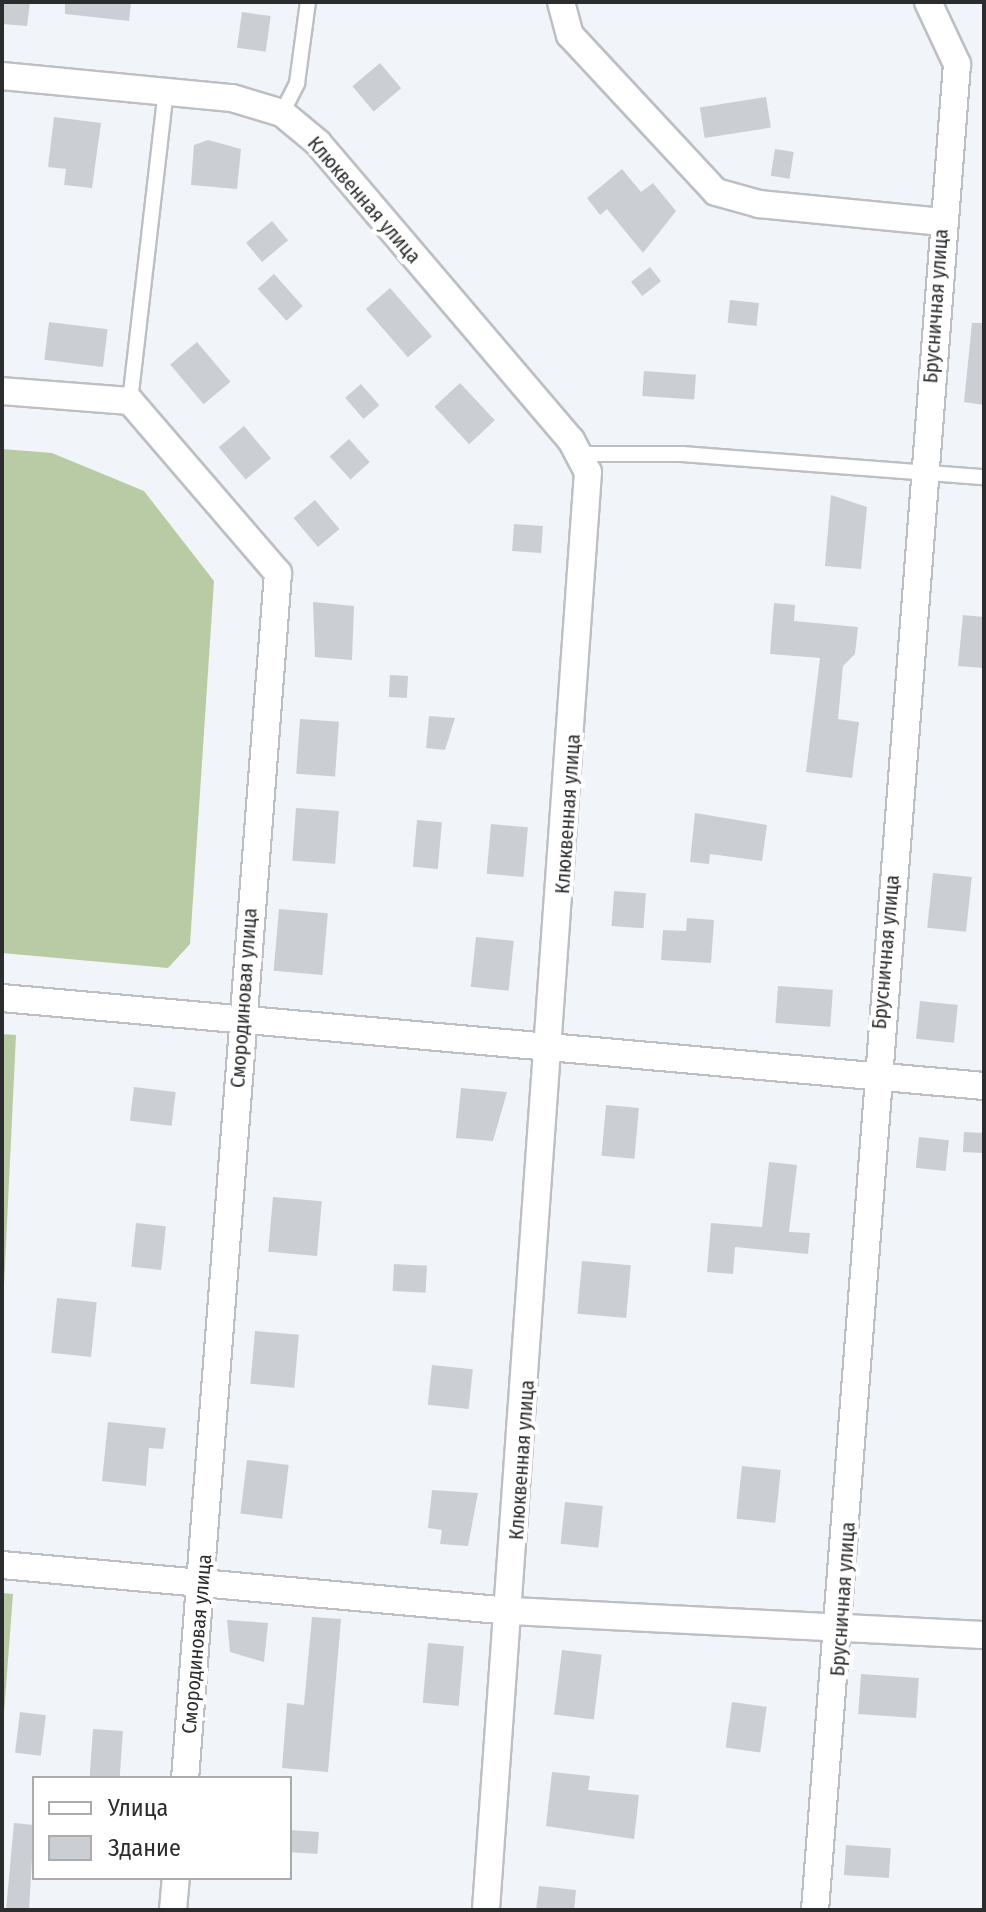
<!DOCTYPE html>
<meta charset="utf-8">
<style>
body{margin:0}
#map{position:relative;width:986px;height:1912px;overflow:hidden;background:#f1f5f9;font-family:"Fira Sans Condensed",sans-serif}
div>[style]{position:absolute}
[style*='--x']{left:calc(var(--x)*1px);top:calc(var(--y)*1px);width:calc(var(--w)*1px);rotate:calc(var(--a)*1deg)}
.forest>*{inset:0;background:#b8cba4}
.building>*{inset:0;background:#cbcfd3;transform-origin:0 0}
.roads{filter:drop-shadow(2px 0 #bcbfc4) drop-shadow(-2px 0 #bcbfc4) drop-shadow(0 2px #bcbfc4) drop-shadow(0 -2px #bcbfc4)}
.lane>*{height:14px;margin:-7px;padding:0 7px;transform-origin:7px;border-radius:7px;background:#fff}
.street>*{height:26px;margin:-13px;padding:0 13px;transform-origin:13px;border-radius:13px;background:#fff}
span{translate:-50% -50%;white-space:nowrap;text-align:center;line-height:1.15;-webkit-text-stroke:8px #fff;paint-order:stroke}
.street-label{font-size:20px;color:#2b2c2e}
.frame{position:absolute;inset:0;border:4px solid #2b2c2e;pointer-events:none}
.legend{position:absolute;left:32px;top:1776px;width:260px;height:104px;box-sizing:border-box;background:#fff;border:2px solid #aaabab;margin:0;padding:10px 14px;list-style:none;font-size:24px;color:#2b2c2e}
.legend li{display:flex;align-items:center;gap:16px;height:40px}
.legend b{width:40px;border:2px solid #aaabab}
</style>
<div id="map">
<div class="forest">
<i style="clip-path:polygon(2px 449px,52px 453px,144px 491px,214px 581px,190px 944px,168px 968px,2px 953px)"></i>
<i style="clip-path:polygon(2px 1034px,16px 1035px,2px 1328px)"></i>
<i style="clip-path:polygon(2px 1593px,13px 1594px,2px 1739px)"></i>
</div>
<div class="building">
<i style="clip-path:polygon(2px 2px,30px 2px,27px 26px,2px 24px)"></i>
<i style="clip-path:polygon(65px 2px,131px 2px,129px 21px,65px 14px)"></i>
<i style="left:242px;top:12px;width:29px;height:36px;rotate:8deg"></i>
<i style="left:380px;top:63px;width:33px;height:36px;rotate:50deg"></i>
<i style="left:766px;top:97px;width:31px;height:67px;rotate:81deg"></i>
<i style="clip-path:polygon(54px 117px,101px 123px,92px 188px,64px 185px,66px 169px,48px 167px)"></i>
<i style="clip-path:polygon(208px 140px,241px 149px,237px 189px,191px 185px,194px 145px)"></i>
<i style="left:775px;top:149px;width:19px;height:27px;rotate:9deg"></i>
<i style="clip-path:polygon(622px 169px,641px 192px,653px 183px,676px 211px,643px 253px,607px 209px,600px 215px,587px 198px)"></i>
<i style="left:272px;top:221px;width:25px;height:34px;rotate:50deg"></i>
<i style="left:650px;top:267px;width:18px;height:24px;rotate:52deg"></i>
<i style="left:274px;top:274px;width:43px;height:22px;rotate:48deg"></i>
<i style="left:390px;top:288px;width:64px;height:32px;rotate:49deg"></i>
<i style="left:730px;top:300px;width:29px;height:23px;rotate:6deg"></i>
<i style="left:49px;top:322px;width:59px;height:38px;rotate:7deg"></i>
<i style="clip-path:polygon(972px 323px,984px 323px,984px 405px,964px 402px)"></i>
<i style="left:197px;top:342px;width:52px;height:35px;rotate:50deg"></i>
<i style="left:644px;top:371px;width:52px;height:25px;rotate:4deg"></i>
<i style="left:460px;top:383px;width:51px;height:35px;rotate:47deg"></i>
<i style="left:361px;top:384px;width:28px;height:21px;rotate:49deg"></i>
<i style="left:244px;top:426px;width:42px;height:33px;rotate:50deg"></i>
<i style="left:349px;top:439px;width:31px;height:26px;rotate:48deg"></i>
<i style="clip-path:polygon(831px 495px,867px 507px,861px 569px,825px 566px)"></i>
<i style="left:315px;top:500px;width:38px;height:28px;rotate:50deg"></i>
<i style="left:514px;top:524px;width:29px;height:27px;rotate:4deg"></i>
<i style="clip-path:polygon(313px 602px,354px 606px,352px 660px,315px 657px)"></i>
<i style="clip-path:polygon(774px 603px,795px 605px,794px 621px,858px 627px,855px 654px,843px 666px,838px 719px,859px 722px,852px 778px,806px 772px,820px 658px,770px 654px)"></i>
<i style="clip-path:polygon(963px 615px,984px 617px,984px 668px,958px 666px)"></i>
<i style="left:390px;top:675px;width:18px;height:22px;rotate:3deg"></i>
<i style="clip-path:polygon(429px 716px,455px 718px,445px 750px,426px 748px)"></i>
<i style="left:300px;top:719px;width:39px;height:55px;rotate:4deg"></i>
<i style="left:296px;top:808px;width:43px;height:53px;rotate:4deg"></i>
<i style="clip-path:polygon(695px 813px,767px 825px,762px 861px,710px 854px,709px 864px,690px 862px)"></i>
<i style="left:417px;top:820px;width:25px;height:47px;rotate:5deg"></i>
<i style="left:491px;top:824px;width:37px;height:50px;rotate:5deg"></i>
<i style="left:933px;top:873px;width:39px;height:55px;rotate:6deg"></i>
<i style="left:614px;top:891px;width:32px;height:35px;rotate:4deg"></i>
<i style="left:279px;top:909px;width:49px;height:62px;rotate:5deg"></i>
<i style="clip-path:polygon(687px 918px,714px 920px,711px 963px,661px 960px,663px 930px,686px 931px)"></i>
<i style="left:476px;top:937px;width:38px;height:50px;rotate:6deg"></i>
<i style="left:778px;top:986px;width:55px;height:37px;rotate:4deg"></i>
<i style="left:920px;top:1001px;width:38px;height:38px;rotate:6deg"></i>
<i style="left:134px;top:1087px;width:42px;height:34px;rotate:7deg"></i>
<i style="clip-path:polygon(461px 1088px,507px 1092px,493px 1141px,456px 1138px)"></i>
<i style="left:606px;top:1105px;width:33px;height:51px;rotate:5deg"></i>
<i style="left:964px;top:1132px;width:20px;height:20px;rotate:3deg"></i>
<i style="left:919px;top:1137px;width:30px;height:31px;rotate:6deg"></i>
<i style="clip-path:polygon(769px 1162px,797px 1165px,789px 1232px,810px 1233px,808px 1254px,735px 1247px,733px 1274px,707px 1272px,711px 1223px,762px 1227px)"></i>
<i style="left:273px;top:1197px;width:49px;height:55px;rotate:5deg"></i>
<i style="left:136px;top:1223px;width:30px;height:44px;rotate:6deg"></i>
<i style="left:582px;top:1261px;width:49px;height:53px;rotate:5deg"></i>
<i style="left:394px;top:1264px;width:33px;height:27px;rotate:3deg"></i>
<i style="left:57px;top:1298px;width:40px;height:55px;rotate:6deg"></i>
<i style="left:255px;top:1331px;width:44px;height:53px;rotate:5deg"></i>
<i style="left:432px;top:1365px;width:41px;height:40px;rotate:6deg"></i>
<i style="clip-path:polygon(108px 1422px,166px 1428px,163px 1449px,149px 1448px,146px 1486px,102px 1481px)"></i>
<i style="left:247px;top:1460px;width:42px;height:54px;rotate:7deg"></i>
<i style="left:742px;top:1466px;width:39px;height:53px;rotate:6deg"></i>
<i style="clip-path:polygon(432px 1490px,478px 1493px,468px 1546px,440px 1544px,442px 1530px,428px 1528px)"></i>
<i style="left:565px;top:1502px;width:38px;height:42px;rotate:6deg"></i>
<i style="clip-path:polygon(312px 1617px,341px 1619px,328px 1772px,282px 1768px,287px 1703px,304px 1705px)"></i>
<i style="clip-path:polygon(227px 1620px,268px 1623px,264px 1662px,230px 1652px)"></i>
<i style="left:428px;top:1643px;width:36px;height:60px;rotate:5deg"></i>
<i style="left:562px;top:1650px;width:40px;height:65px;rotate:7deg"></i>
<i style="left:861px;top:1674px;width:58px;height:40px;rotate:4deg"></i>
<i style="left:732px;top:1702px;width:35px;height:46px;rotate:8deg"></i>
<i style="left:20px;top:1712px;width:26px;height:41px;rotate:7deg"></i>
<i style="left:93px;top:1729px;width:30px;height:47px;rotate:4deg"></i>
<i style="clip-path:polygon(552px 1772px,590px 1776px,588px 1790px,639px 1795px,634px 1839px,546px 1826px)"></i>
<i style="clip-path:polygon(14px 1823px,34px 1825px,29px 1910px,6px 1910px)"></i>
<i style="left:290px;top:1830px;width:29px;height:22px;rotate:4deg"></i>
<i style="left:846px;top:1845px;width:45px;height:30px;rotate:4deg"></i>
<i style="clip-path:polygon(539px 1886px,576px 1890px,574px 1910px,536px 1910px)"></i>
</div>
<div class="roads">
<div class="lane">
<i style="--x:282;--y:113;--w:34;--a:-63"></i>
<i style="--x:297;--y:83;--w:82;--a:-82.3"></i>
<i style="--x:130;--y:401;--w:312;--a:-83.4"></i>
<i style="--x:580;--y:454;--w:102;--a:0"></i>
<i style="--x:682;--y:454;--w:303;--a:4.4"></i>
</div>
<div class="street">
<i style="--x:561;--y:2;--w:34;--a:75"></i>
<i style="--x:570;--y:35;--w:214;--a:47.1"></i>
<i style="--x:716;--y:192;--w:45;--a:15.6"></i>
<i style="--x:759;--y:204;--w:184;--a:5.6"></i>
<i style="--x:2;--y:76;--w:231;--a:5.5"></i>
<i style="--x:232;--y:98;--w:52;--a:16.7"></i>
<i style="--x:282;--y:113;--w:47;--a:39.8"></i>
<i style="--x:318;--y:143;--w:390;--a:49.6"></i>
<i style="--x:571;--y:440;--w:36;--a:62"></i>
<i style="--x:588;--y:472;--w:1442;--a:94.06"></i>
<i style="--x:2;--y:391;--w:128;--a:4.5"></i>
<i style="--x:130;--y:401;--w:227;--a:49.3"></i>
<i style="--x:278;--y:573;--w:1209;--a:94.41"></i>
<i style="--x:2;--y:998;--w:986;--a:5.12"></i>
<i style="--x:2;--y:1565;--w:510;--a:5.17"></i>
<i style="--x:510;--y:1611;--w:475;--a:2.9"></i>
<i style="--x:173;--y:1910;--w:32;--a:-85"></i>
<i style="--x:815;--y:1910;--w:1851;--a:-85.6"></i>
<i style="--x:957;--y:64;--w:68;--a:-115.1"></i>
</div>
</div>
<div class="street-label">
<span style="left:364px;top:200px;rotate:49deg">Клюквенная улица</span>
<span style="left:936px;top:306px;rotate:-86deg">Брусничная улица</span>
<span style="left:568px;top:814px;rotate:-86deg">Клюквенная улица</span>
<span style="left:886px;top:952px;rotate:-85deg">Брусничная улица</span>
<span style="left:244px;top:998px;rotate:-86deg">Смородиновая улица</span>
<span style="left:522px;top:1460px;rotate:-86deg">Клюквенная улица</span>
<span style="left:843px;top:1599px;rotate:-86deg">Брусничная улица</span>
<span style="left:197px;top:1644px;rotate:-85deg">Смородиновая улица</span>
</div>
<div class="frame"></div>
<ul class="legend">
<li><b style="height:10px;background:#fff"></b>Улица</li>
<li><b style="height:22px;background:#cbcfd3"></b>Здание</li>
</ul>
</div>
